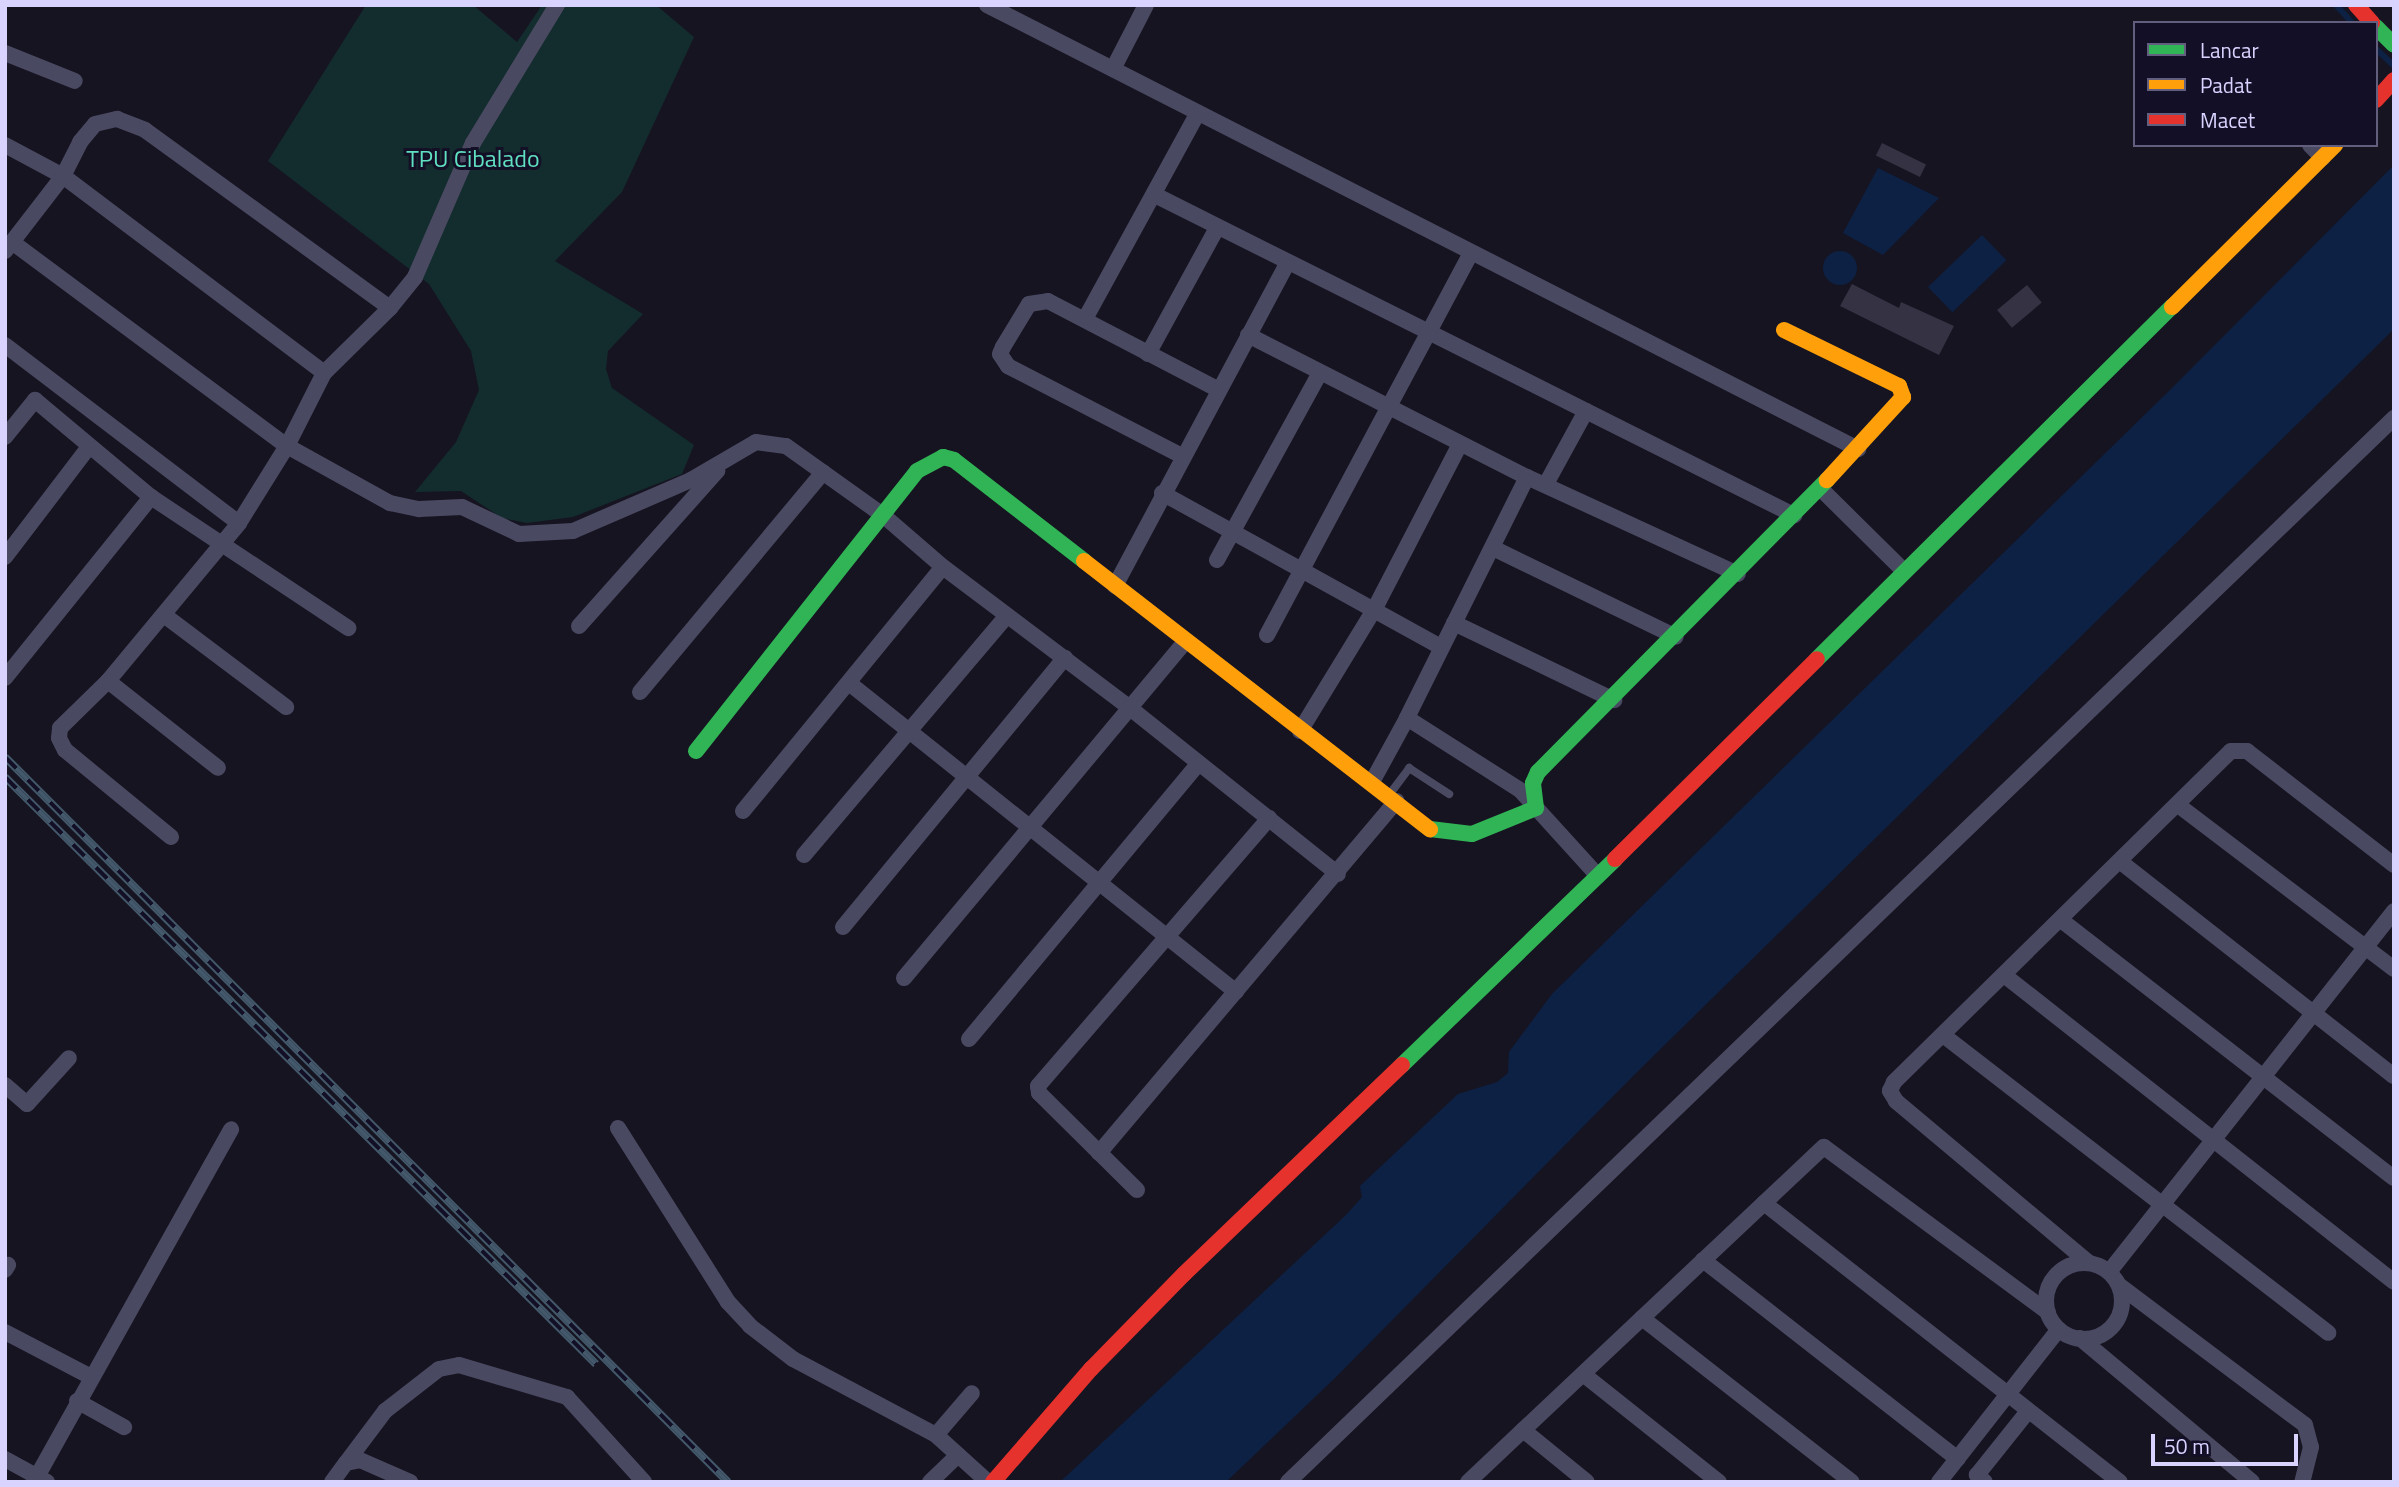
<!DOCTYPE html>
<style>
body{margin:0}
#map{position:relative;width:2399px;height:1487px;overflow:hidden;background:#161421;font-family:"Titillium Web",sans-serif}
div>[style]{position:absolute}
[style*='--x']{left:calc(var(--x)*1px);top:calc(var(--y)*1px);width:calc(var(--w)*1px);rotate:calc(var(--a)*1deg)}
.green>*{inset:0;background:#132c2d}
.water>*{inset:0;background:#0d2144;transform-origin:0 0}
.round{border-radius:50%}
.stream>*{height:6px;margin:-3px;padding:0 3px;transform-origin:3px;border-radius:3px;background:#0d2144}
.building>*{inset:0;background:#343243;transform-origin:0 0}
.lane>*{height:8px;margin:-4px;padding:0 4px;transform-origin:4px;border-radius:4px;background:#4a4962}
.street>*{height:16px;margin:-8px;padding:0 8px;transform-origin:8px;border-radius:8px;background:#4a4962}
.street>.ring{margin:-8px;padding:0;box-sizing:content-box;background:none;border:16px solid #4a4962;border-radius:50%}
.fast>*{height:16px;margin:-8px;padding:0 8px;transform-origin:8px;border-radius:8px;background:#30b455}
.slow>*{height:16px;margin:-8px;padding:0 8px;transform-origin:8px;border-radius:8px;background:#ff9f0a}
.jam>*{height:16px;margin:-8px;padding:0 8px;transform-origin:8px;border-radius:8px;background:#e5322d}
.rail>*{height:8px;margin-top:-4px;transform-origin:0;background:repeating-linear-gradient(90deg,#130f26 0 16px,#43596b 0 32px);box-sizing:border-box;border-block:2px solid #43596b}
span{translate:-50% -50%;white-space:nowrap;text-align:center;line-height:1.15;-webkit-text-stroke:6px #130f26;paint-order:stroke}
.park-label{font-size:24px;color:#5fe0c0}
.frame{position:absolute;inset:0;border:7px solid #d9d4ff;pointer-events:none}
.legend{position:absolute;left:2133px;top:21px;width:245px;height:126px;box-sizing:border-box;background:#130f26;border:2px solid #625e7d;margin:0;padding:9px 12px;list-style:none;font-size:21px;color:#d9d4ff}
.legend li{display:flex;align-items:center;gap:14px;height:35px}
.legend b{width:35px;border:2px solid #625e7d}
.scale{position:absolute;left:2151px;top:1434px;width:147px;height:32px;box-sizing:border-box;border:4px solid #d9d4ff;border-top:0;padding-left:9px;font-size:21px;line-height:24px;white-space:nowrap;color:#d9d4ff;-webkit-text-stroke:5px #130f26;paint-order:stroke}
</style>
<div id="map">
<div class="green">
<i style="clip-path:polygon(366px 5px,473px 5px,517px 42px,542px 5px,656px 5px,694px 37px,622px 192px,555px 261px,643px 314px,608px 351px,606px 369px,612px 388px,694px 445px,682px 474px,573px 517px,527px 523px,502px 518px,461px 491px,415px 492px,456px 442px,479px 390px,471px 351px,429px 284px,268px 161px)"></i>
</div>
<div class="water">
<i style="clip-path:polygon(2394px 165px,2394px 329px,1635px 1074px,1337px 1376px,1226px 1482px,1060px 1482px,1346px 1215px,1362px 1197px,1360px 1186px,1458px 1094px,1497px 1082px,1508px 1073px,1509px 1052px,1552px 994px,2171px 389px)"></i>
<i style="clip-path:polygon(1878px 168px,1939px 198px,1883px 255px,1843px 233px)"></i>
<i style="left:1982px;top:235px;width:35px;height:75px;rotate:46deg"></i>
<i class="round" style="left:1823px;top:251px;width:34px;height:34px"></i>
</div>
<div class="stream">
<i style="--x:2336;--y:5;--w:24;--a:48"></i>
<i style="--x:2376;--y:49;--w:25;--a:43"></i>
</div>
<div class="building">
<i style="left:1882px;top:143px;width:49px;height:14px;rotate:26deg"></i>
<i style="clip-path:polygon(1852px 284px,1899px 308px,1901px 302px,1954px 326px,1939px 355px,1840px 306px)"></i>
<i style="left:2027px;top:285px;width:23px;height:39px;rotate:50deg"></i>
</div>
<div class="lane">
<i style="--x:1389;--y:795;--w:34;--a:-53"></i>
<i style="--x:1409;--y:768;--w:48;--a:33"></i>
</div>
<div class="street">
<i style="--x:987;--y:5;--w:978;--a:27.01"></i>
<i style="--x:5;--y:53;--w:75;--a:21.8"></i>
<i style="--x:1113;--y:69;--w:72;--a:-62.7"></i>
<i style="--x:5;--y:145;--w:66;--a:28.1"></i>
<i style="--x:63;--y:176;--w:327;--a:37"></i>
<i style="--x:2310;--y:145;--w:18;--a:45"></i>
<i style="--x:1155;--y:195;--w:482;--a:26.6"></i>
<i style="--x:12;--y:242;--w:342;--a:36.6"></i>
<i style="--x:287;--y:446;--w:118;--a:29"></i>
<i style="--x:390;--y:503;--w:30;--a:12"></i>
<i style="--x:419;--y:509;--w:43;--a:-2.7"></i>
<i style="--x:462;--y:507;--w:63;--a:25.3"></i>
<i style="--x:519;--y:534;--w:54;--a:-3.2"></i>
<i style="--x:573;--y:531;--w:129;--a:-23.4"></i>
<i style="--x:691;--y:480;--w:75;--a:-30.3"></i>
<i style="--x:756;--y:442;--w:30;--a:8"></i>
<i style="--x:786;--y:446;--w:120;--a:35.5"></i>
<i style="--x:884;--y:516;--w:78;--a:40.8"></i>
<i style="--x:943;--y:567;--w:234;--a:37"></i>
<i style="--x:1130;--y:708;--w:266;--a:38.6"></i>
<i style="--x:5;--y:251;--w:95;--a:-52.3"></i>
<i style="--x:63;--y:176;--w:38;--a:-63"></i>
<i style="--x:80;--y:142;--w:23;--a:-50"></i>
<i style="--x:95;--y:124;--w:23;--a:-13"></i>
<i style="--x:117;--y:119;--w:30;--a:21"></i>
<i style="--x:145;--y:130;--w:303;--a:36"></i>
<i style="--x:1085;--y:319;--w:235;--a:-61.3"></i>
<i style="--x:1248;--y:335;--w:313;--a:27"></i>
<i style="--x:1527;--y:477;--w:232;--a:24.7"></i>
<i style="--x:5;--y:345;--w:294;--a:37.3"></i>
<i style="--x:1148;--y:354;--w:144;--a:-61.3"></i>
<i style="--x:5;--y:437;--w:48;--a:-51"></i>
<i style="--x:35;--y:400;--w:151;--a:39.9"></i>
<i style="--x:151;--y:497;--w:237;--a:33.6"></i>
<i style="--x:1182;--y:456;--w:196;--a:-152.7"></i>
<i style="--x:1008;--y:366;--w:14;--a:-124"></i>
<i style="--x:1000;--y:354;--w:8;--a:-67"></i>
<i style="--x:1003;--y:347;--w:50;--a:-58.8"></i>
<i style="--x:1029;--y:304;--w:19;--a:-9"></i>
<i style="--x:1048;--y:301;--w:191;--a:27.5"></i>
<i style="--x:1527;--y:477;--w:269;--a:116.5"></i>
<i style="--x:1407;--y:718;--w:134;--a:32.5"></i>
<i style="--x:1520;--y:790;--w:116;--a:47.8"></i>
<i style="--x:1546;--y:484;--w:83;--a:-61.3"></i>
<i style="--x:1586;--y:411;--w:233;--a:26.6"></i>
<i style="--x:1820;--y:488;--w:117;--a:44.7"></i>
<i style="--x:1162;--y:493;--w:319;--a:28.9"></i>
<i style="--x:1493;--y:548;--w:203;--a:25.9"></i>
<i style="--x:5;--y:557;--w:137;--a:-52.7"></i>
<i style="--x:1217;--y:560;--w:213;--a:-61.2"></i>
<i style="--x:1115;--y:586;--w:365;--a:-61.9"></i>
<i style="--x:164;--y:615;--w:153;--a:37"></i>
<i style="--x:1454;--y:623;--w:178;--a:25.7"></i>
<i style="--x:579;--y:626;--w:208;--a:-48.3"></i>
<i style="--x:1267;--y:635;--w:433;--a:-61.9"></i>
<i style="--x:5;--y:678;--w:233;--a:-51.1"></i>
<i style="--x:108;--y:681;--w:140;--a:38.3"></i>
<i style="--x:849;--y:683;--w:495;--a:38.6"></i>
<i style="--x:640;--y:692;--w:286;--a:-50.2"></i>
<i style="--x:1300;--y:731;--w:142;--a:-58.6"></i>
<i style="--x:1374;--y:610;--w:187;--a:-62.6"></i>
<i style="--x:1372;--y:782;--w:73;--a:-61.3"></i>
<i style="--x:2178;--y:805;--w:271;--a:37.2"></i>
<i style="--x:743;--y:811;--w:315;--a:-50.7"></i>
<i style="--x:171;--y:837;--w:137;--a:-140.6"></i>
<i style="--x:65;--y:750;--w:13;--a:-117"></i>
<i style="--x:59;--y:738;--w:10;--a:-84"></i>
<i style="--x:60;--y:728;--w:67;--a:-44.4"></i>
<i style="--x:108;--y:681;--w:205;--a:-50.3"></i>
<i style="--x:239;--y:523;--w:91;--a:-58.1"></i>
<i style="--x:287;--y:446;--w:82;--a:-63.1"></i>
<i style="--x:324;--y:373;--w:93;--a:-44.6"></i>
<i style="--x:390;--y:308;--w:40;--a:-51"></i>
<i style="--x:415;--y:277;--w:146;--a:-66.6"></i>
<i style="--x:473;--y:143;--w:162;--a:-58.7"></i>
<i style="--x:804;--y:855;--w:314;--a:-49.7"></i>
<i style="--x:2122;--y:863;--w:345;--a:38.1"></i>
<i style="--x:2061;--y:920;--w:421;--a:37.8"></i>
<i style="--x:843;--y:927;--w:349;--a:-50.5"></i>
<i style="--x:2004;--y:975;--w:496;--a:38.2"></i>
<i style="--x:904;--y:978;--w:438;--a:-50.1"></i>
<i style="--x:1943;--y:1035;--w:487;--a:37.7"></i>
<i style="--x:969;--y:1039;--w:358;--a:-50.2"></i>
<i style="--x:5;--y:1085;--w:29;--a:41"></i>
<i style="--x:27;--y:1104;--w:62;--a:-47.6"></i>
<i style="--x:618;--y:1128;--w:206;--a:57.7"></i>
<i style="--x:728;--y:1302;--w:33;--a:47"></i>
<i style="--x:750;--y:1326;--w:54;--a:37.5"></i>
<i style="--x:793;--y:1359;--w:162;--a:28"></i>
<i style="--x:936;--y:1435;--w:70;--a:42.1"></i>
<i style="--x:1099;--y:1153;--w:461;--a:-49.8"></i>
<i style="--x:1137;--y:1190;--w:138;--a:-135.3"></i>
<i style="--x:1039;--y:1093;--w:7;--a:-98"></i>
<i style="--x:1038;--y:1086;--w:354;--a:-49.2"></i>
<i style="--x:1764;--y:1203;--w:452;--a:38.1"></i>
<i style="--x:1703;--y:1260;--w:323;--a:38"></i>
<i style="--x:2089;--y:1263;--w:252;--a:-140"></i>
<i style="--x:1896;--y:1101;--w:12;--a:-121"></i>
<i style="--x:1890;--y:1091;--w:10;--a:-66"></i>
<i style="--x:1894;--y:1082;--w:472;--a:-44.5"></i>
<i style="--x:2231;--y:751;--w:16;--a:0"></i>
<i style="--x:2247;--y:751;--w:186;--a:37.8"></i>
<i class="ring" style="left:2046px;top:1263px;width:60px;height:60px"></i>
<i style="--x:5;--y:1270;--w:6;--a:-59"></i>
<i style="--x:2109;--y:1272;--w:460;--a:-51.7"></i>
<i style="--x:2120;--y:1286;--w:231;--a:36.9"></i>
<i style="--x:2305;--y:1425;--w:23;--a:75"></i>
<i style="--x:2311;--y:1447;--w:36;--a:104"></i>
<i style="--x:1642;--y:1318;--w:266;--a:38"></i>
<i style="--x:5;--y:1332;--w:97;--a:27.6"></i>
<i style="--x:2080;--y:1338;--w:224;--a:39.9"></i>
<i style="--x:1583;--y:1374;--w:174;--a:38.5"></i>
<i style="--x:77;--y:1401;--w:54;--a:29"></i>
<i style="--x:1523;--y:1430;--w:82;--a:39.1"></i>
<i style="--x:936;--y:1435;--w:55;--a:-49.4"></i>
<i style="--x:5;--y:1459;--w:48;--a:28.7"></i>
<i style="--x:346;--y:1463;--w:65;--a:-53.1"></i>
<i style="--x:385;--y:1411;--w:68;--a:-37.9"></i>
<i style="--x:439;--y:1369;--w:20;--a:-11"></i>
<i style="--x:459;--y:1365;--w:113;--a:16.5"></i>
<i style="--x:567;--y:1397;--w:115;--a:47.8"></i>
<i style="--x:34;--y:1482;--w:404;--a:-60.8"></i>
<i style="--x:332;--y:1482;--w:24;--a:-54"></i>
<i style="--x:346;--y:1463;--w:14;--a:-12"></i>
<i style="--x:360;--y:1460;--w:55;--a:23.7"></i>
<i style="--x:930;--y:1482;--w:39;--a:-44"></i>
<i style="--x:1288;--y:1482;--w:1535;--a:-43.89"></i>
<i style="--x:1468;--y:1482;--w:489;--a:-43.3"></i>
<i style="--x:1824;--y:1147;--w:278;--a:36.4"></i>
<i style="--x:1939;--y:1482;--w:194;--a:-51.9"></i>
<i style="--x:1985;--y:1482;--w:11;--a:-139"></i>
<i style="--x:1977;--y:1475;--w:82;--a:-51.4"></i>
</div>
<div class="fast">
<i style="--x:2376;--y:27;--w:25;--a:45"></i>
<i style="--x:1817;--y:659;--w:500;--a:-44.8"></i>
<i style="--x:696;--y:751;--w:357;--a:-51.7"></i>
<i style="--x:917;--y:471;--w:30;--a:-28"></i>
<i style="--x:943;--y:457;--w:11;--a:15"></i>
<i style="--x:954;--y:460;--w:165;--a:37.8"></i>
<i style="--x:1430;--y:829;--w:42;--a:6.8"></i>
<i style="--x:1472;--y:834;--w:69;--a:-22.1"></i>
<i style="--x:1536;--y:808;--w:25;--a:-97"></i>
<i style="--x:1533;--y:783;--w:12;--a:-66"></i>
<i style="--x:1538;--y:772;--w:411;--a:-45.3"></i>
<i style="--x:1402;--y:1065;--w:296;--a:-44"></i>
</div>
<div class="slow">
<i style="--x:2172;--y:307;--w:230;--a:-44.8"></i>
<i style="--x:1784;--y:330;--w:128;--a:26"></i>
<i style="--x:1899;--y:386;--w:12;--a:70"></i>
<i style="--x:1903;--y:397;--w:113;--a:132.5"></i>
<i style="--x:1084;--y:561;--w:438;--a:37.8"></i>
</div>
<div class="jam">
<i style="--x:2356;--y:5;--w:24;--a:48"></i>
<i style="--x:2376;--y:100;--w:27;--a:-48"></i>
<i style="--x:1615;--y:859;--w:284;--a:-44.7"></i>
<i style="--x:993;--y:1482;--w:150;--a:-49.1"></i>
<i style="--x:1091;--y:1369;--w:133;--a:-45.6"></i>
<i style="--x:1184;--y:1274;--w:302;--a:-43.8"></i>
</div>
<div class="rail">
<i style="--x:5;--y:757;--w:1024;--a:45.08"></i>
<i style="--x:5;--y:777;--w:833;--a:44.81"></i>
</div>
<div class="park-label">
<span style="left:473px;top:159px">TPU Cibalado</span>
</div>
<div class="frame"></div>
<ul class="legend">
<li><b style="height:9px;background:#30b455"></b>Lancar</li>
<li><b style="height:9px;background:#ff9f0a"></b>Padat</li>
<li><b style="height:9px;background:#e5322d"></b>Macet</li>
</ul>
<div class="scale">50 m</div>
</div>
